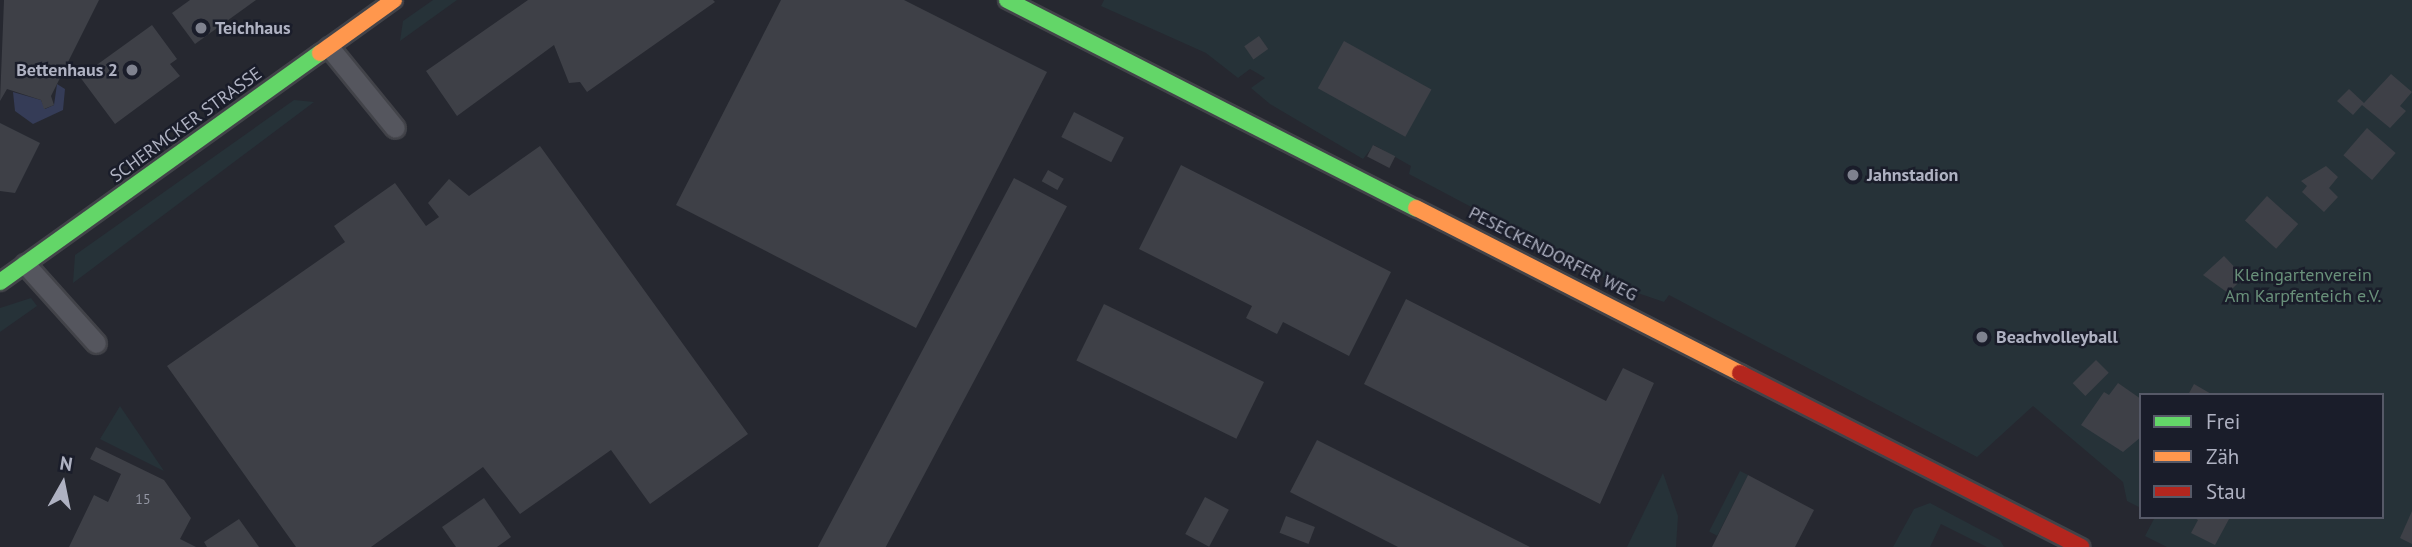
<!DOCTYPE html>
<meta charset="utf-8">
<style>
body{margin:0}
#map{position:relative;width:2412px;height:547px;overflow:hidden;background:#262830;font-family:"PT Sans",sans-serif}
div>[style]{position:absolute}
[style*='--x']{left:calc(var(--x)*1px);top:calc(var(--y)*1px);width:calc(var(--w)*1px);rotate:calc(var(--a)*1deg)}
.green>*{inset:0;background:#263238;transform-origin:0 0}
.water>*{inset:0;background:#353c57}
.building>*{inset:0;background:#3e4047;transform-origin:0 0}
.roads{filter:drop-shadow(2px 0 #424349) drop-shadow(-2px 0 #424349) drop-shadow(0 2px #424349) drop-shadow(0 -2px #424349)}
.lane>*{height:19px;margin:-9.5px;padding:0 9.5px;transform-origin:9.5px;border-radius:9.5px;background:#55565e}
.fast>*{height:16px;margin:-8px;padding:0 8px;transform-origin:8px;border-radius:8px;background:#63d668}
.slow>*{height:16px;margin:-8px;padding:0 8px;transform-origin:8px;border-radius:8px;background:#ff974d}
.jam>*{height:16px;margin:-8px;padding:0 8px;transform-origin:8px;border-radius:8px;background:#b3261e}
.dots>*{width:19px;height:19px;translate:-50% -50%;box-sizing:border-box;border:4px solid #1a1d2a;border-radius:50%}
span{translate:-50% -50%;white-space:nowrap;text-align:center;line-height:1.15;-webkit-text-stroke:5px #1a1d2a;paint-order:stroke}
.number-label{font-size:14px;color:#9396a3}
.number-label span{-webkit-text-stroke-width:0}
.poi-label{font-size:18px;color:#afb2c2;font-weight:700}
.left{translate:0 -50%;text-align:left}
.right{translate:-100% -50%;text-align:right}
.street-label{font-size:18px;color:#afb2c2}
.park-label{font-size:18px;color:#69907a}
.legend{position:absolute;left:2139px;top:393px;width:245px;height:126px;box-sizing:border-box;background:#1a1d2a;border:2px solid #565967;margin:0;padding:9px 12px;list-style:none;font-size:21px;color:#afb2c2}
.legend li{display:flex;align-items:center;gap:14px;height:35px}
.legend b{width:35px;border:2px solid #565967}
.north{position:absolute;left:28px;top:449px;width:70px;height:70px;-webkit-text-stroke:5px #1a1d2a;paint-order:stroke;rotate:9deg;font-size:19px;font-weight:700;line-height:28px;text-align:center;color:#afb2c2}
.north::after{content:'';display:block;margin:auto;width:24px;height:32px;background:#afb2c2;clip-path:polygon(50% 0,100% 100%,50% 72%,0 100%)}
</style>
<div id="map">
<div class="green">
<i style="clip-path:polygon(433px 0,457px 0,400px 41px,403px 21px)"></i>
<i style="clip-path:polygon(1104px 0,2412px 0,2412px 547px,2167px 547px,2145px 536px,2155px 517px,2382px 517px,2382px 395px,2141px 395px,2141px 508px,2127px 501px,2123px 482px,2033px 406px,1977px 457px,1669px 295px,1664px 302px,1626px 289px,1409px 174px,1411px 166px,1374px 145px,1363px 159px,1270px 104px,1251px 88px,1265px 78px,1257px 73px,1250px 69px,1238px 78px,1206px 53px,1101px 6px)"></i>
<i style="clip-path:polygon(294px 100px,314px 102px,73px 283px,75px 255px)"></i>
<i style="clip-path:polygon(31px 298px,37px 306px,0 332px,0 308px)"></i>
<i style="clip-path:polygon(120px 406px,164px 471px,100px 439px)"></i>
<i style="left:1740px;top:471px;width:9px;height:68px;rotate:27deg"></i>
<i style="clip-path:polygon(1663px 473px,1678px 516px,1676px 547px,1627px 547px)"></i>
<i style="clip-path:polygon(1930px 503px,2000px 540px,2004px 547px,1987px 547px,1941px 524px,1930px 547px,1893px 547px,1914px 509px)"></i>
</div>
<div class="water">
<i style="clip-path:polygon(57px 84px,65px 89px,63px 110px,33px 124px,15px 111px,13px 92px,41px 100px,45px 109px,54px 105px)"></i>
</div>
<div class="building">
<i style="clip-path:polygon(4px 0,99px 0,51px 96px,54px 105px,44px 109px,41px 100px,7px 89px,0 101px)"></i>
<i style="clip-path:polygon(190px 0,256px 0,195px 44px,172px 13px)"></i>
<i style="clip-path:polygon(528px 0,713px 0,715px 2px,587px 92px,580px 82px,569px 83px,554px 45px,457px 116px,426px 71px)"></i>
<i style="clip-path:polygon(781px 0,904px 0,1047px 72px,916px 328px,676px 205px)"></i>
<i style="clip-path:polygon(152px 25px,177px 59px,170px 64px,180px 76px,115px 124px,80px 77px)"></i>
<i style="left:1259px;top:36px;width:16px;height:18px;rotate:55deg"></i>
<i style="left:1344px;top:41px;width:100px;height:54px;rotate:29deg"></i>
<i style="clip-path:polygon(2391px 74px,2412px 92px,2400px 106px,2406px 111px,2390px 128px,2362px 105px,2353px 115px,2337px 101px,2349px 89px,2364px 103px)"></i>
<i style="left:1074px;top:112px;width:56px;height:28px;rotate:27deg"></i>
<i style="clip-path:polygon(0 123px,40px 143px,15px 193px,0 191px)"></i>
<i style="left:2367px;top:128px;width:38px;height:36px;rotate:41deg"></i>
<i style="left:1373px;top:145px;width:25px;height:13px;rotate:27deg"></i>
<i style="clip-path:polygon(540px 146px,748px 434px,650px 504px,611px 450px,520px 514px,483px 467px,371px 547px,296px 547px,167px 366px,345px 242px,334px 226px,395px 183px,426px 226px,439px 217px,428px 203px,449px 179px,469px 196px)"></i>
<i style="clip-path:polygon(1181px 165px,1391px 272px,1349px 356px,1283px 322px,1277px 334px,1246px 318px,1252px 306px,1139px 249px)"></i>
<i style="clip-path:polygon(2326px 166px,2338px 177px,2329px 188px,2338px 197px,2324px 212px,2302px 192px,2307px 186px,2301px 181px)"></i>
<i style="left:1048px;top:170px;width:18px;height:13px;rotate:29deg"></i>
<i style="left:1014px;top:178px;width:60px;height:419px;rotate:28deg"></i>
<i style="left:2267px;top:196px;width:42px;height:33px;rotate:42deg"></i>
<i style="clip-path:polygon(2224px 256px,2244px 277px,2228px 293px,2203px 275px)"></i>
<i style="clip-path:polygon(1406px 299px,1606px 401px,1623px 368px,1654px 383px,1600px 504px,1364px 384px)"></i>
<i style="left:1104px;top:304px;width:178px;height:63px;rotate:26deg"></i>
<i style="left:2096px;top:360px;width:18px;height:33px;rotate:45deg"></i>
<i style="clip-path:polygon(2118px 383px,2141px 399px,2141px 437px,2123px 452px,2081px 425px,2104px 392px,2109px 395px)"></i>
<i style="clip-path:polygon(2194px 384px,2213px 395px,2188px 395px)"></i>
<i style="clip-path:polygon(1317px 440px,1530px 547px,1398px 547px,1290px 492px)"></i>
<i style="clip-path:polygon(96px 447px,164px 480px,191px 518px,180px 539px,196px 547px,69px 547px,94px 495px,108px 502px,121px 474px,90px 459px)"></i>
<i style="clip-path:polygon(1748px 475px,1814px 510px,1795px 547px,1712px 547px)"></i>
<i style="left:1205px;top:497px;width:27px;height:42px;rotate:28deg"></i>
<i style="clip-path:polygon(484px 498px,511px 537px,497px 547px,456px 547px,442px 527px)"></i>
<i style="clip-path:polygon(2412px 511px,2412px 544px,2400px 538px)"></i>
<i style="left:1286px;top:516px;width:31px;height:18px;rotate:21deg"></i>
<i style="clip-path:polygon(2193px 517px,2225px 517px,2229px 519px,2215px 545px,2191px 533px,2198px 520px)"></i>
<i style="clip-path:polygon(239px 519px,259px 547px,207px 547px,204px 542px)"></i>
</div>
<div class="roads">
<div class="lane">
<i style="--x:329;--y:47;--w:104;--a:50.8"></i>
<i style="--x:25;--y:264;--w:106;--a:48.1"></i>
</div>
<div class="fast">
<i style="--x:1007;--y:0;--w:459;--a:27"></i>
<i style="--x:0;--y:282;--w:393;--a:-35.6"></i>
</div>
<div class="slow">
<i style="--x:320;--y:53;--w:91;--a:-35.6"></i>
<i style="--x:1416;--y:208;--w:364;--a:27"></i>
</div>
<div class="jam">
<i style="--x:1740;--y:373;--w:383;--a:27"></i>
</div>
</div>
<div class="dots">
<i style="left:201px;top:28px;background:#7f828f"></i>
<i style="left:132px;top:70px;background:#7f828f"></i>
<i style="left:1853px;top:175px;background:#7f828f"></i>
<i style="left:1982px;top:337px;background:#7f828f"></i>
</div>
<div class="number-label">
<span style="left:143px;top:499px">15</span>
</div>
<div class="poi-label">
<span class="left" style="left:215px;top:28px">Teichhaus</span>
<span class="right" style="left:118px;top:70px">Bettenhaus 2</span>
<span class="left" style="left:1867px;top:175px">Jahnstadion</span>
<span class="left" style="left:1996px;top:337px">Beachvolleyball</span>
</div>
<div class="street-label">
<span style="left:186px;top:125px;rotate:-36deg">SCHERMCKER STRASSE</span>
<span style="left:1553px;top:254px;rotate:27deg">PESECKENDORFER WEG</span>
</div>
<div class="park-label">
<span style="left:2303px;top:286px">Kleingartenverein<br>Am Karpfenteich e.V.</span>
</div>
<ul class="legend">
<li><b style="height:9px;background:#63d668"></b>Frei</li>
<li><b style="height:9px;background:#ff974d"></b>Zäh</li>
<li><b style="height:9px;background:#b3261e"></b>Stau</li>
</ul>
<div class="north">N</div>
</div>
